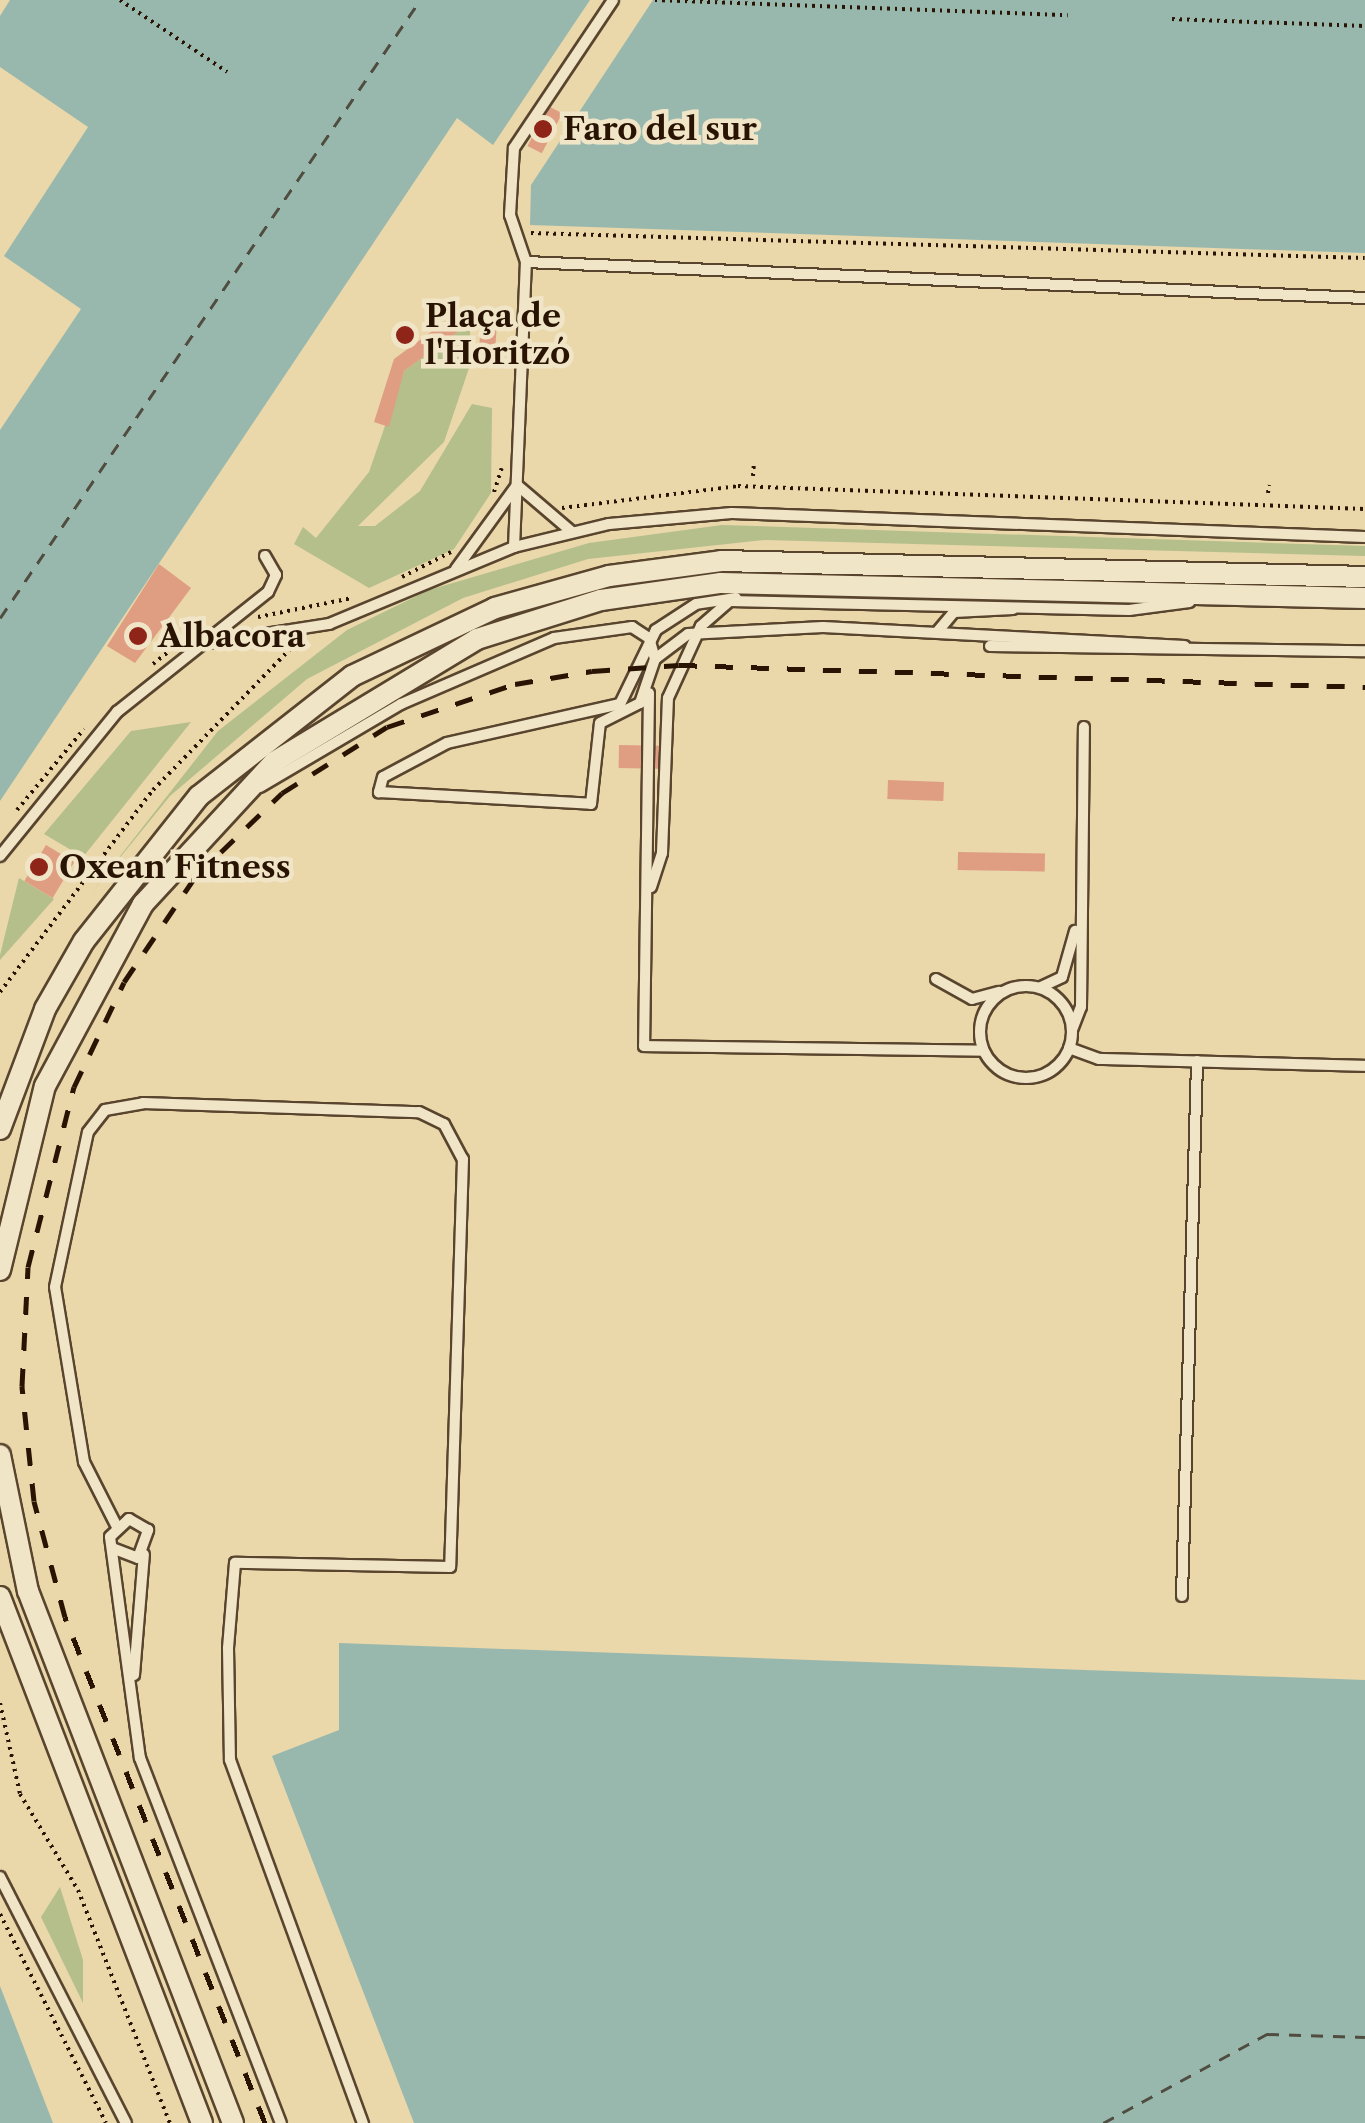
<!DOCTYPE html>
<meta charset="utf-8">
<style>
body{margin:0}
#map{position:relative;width:1365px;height:2123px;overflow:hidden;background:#ead7aa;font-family:"Libre Caslon Text",serif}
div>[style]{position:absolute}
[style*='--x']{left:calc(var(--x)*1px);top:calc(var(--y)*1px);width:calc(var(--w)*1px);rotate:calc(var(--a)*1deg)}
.green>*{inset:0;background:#b4bf8b}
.water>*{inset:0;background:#98b8ae}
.ferry>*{height:2.5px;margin-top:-1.25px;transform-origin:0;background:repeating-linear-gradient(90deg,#504d40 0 12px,transparent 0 22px)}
.building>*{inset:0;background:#df9d81;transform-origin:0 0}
.path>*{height:4px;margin-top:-2px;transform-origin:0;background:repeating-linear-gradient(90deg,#291404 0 2.5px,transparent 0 7.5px)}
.roads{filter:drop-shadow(2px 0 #59452e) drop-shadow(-2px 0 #59452e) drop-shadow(0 2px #59452e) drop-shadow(0 -2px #59452e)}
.service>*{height:10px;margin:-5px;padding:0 5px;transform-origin:5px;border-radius:5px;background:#f1e5c8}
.service>.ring{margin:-5px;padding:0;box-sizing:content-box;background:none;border:10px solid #f1e5c8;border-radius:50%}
.minor>*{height:20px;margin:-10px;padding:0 10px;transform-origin:10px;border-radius:10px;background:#f1e5c8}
.rail>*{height:5px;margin-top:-2.5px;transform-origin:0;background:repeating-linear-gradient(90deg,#291404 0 18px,transparent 0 36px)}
.dots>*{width:28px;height:28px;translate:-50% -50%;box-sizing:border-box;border:5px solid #f1e5c8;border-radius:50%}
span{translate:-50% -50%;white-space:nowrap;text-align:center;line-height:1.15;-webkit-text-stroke:9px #f1e5c8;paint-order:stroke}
.poi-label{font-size:32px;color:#291404;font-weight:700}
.left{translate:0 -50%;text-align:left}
</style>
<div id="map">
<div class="green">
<i style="clip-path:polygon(471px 309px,469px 368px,444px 442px,358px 526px,375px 526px,420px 491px,472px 404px,492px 408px,491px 493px,454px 549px,369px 588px,294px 544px,303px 527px,316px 538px,369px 472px,404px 371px,463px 328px,457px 313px)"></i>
<i style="clip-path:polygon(722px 525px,1365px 546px,1365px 556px,765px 540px,588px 559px,463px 598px,307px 679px,170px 796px,92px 892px,218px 731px,347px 630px,429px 590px,589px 543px)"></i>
<i style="clip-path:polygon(191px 722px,83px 857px,44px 834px,131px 731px)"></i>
<i style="clip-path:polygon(19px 878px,54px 899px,0 960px,0 955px)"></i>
<i style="clip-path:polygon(60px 1887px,83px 1960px,83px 2003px,41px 1917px)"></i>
</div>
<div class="water">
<i style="clip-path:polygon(10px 0,590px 0,493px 145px,457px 118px,0 801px,0 430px,81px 309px,4px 256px,88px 127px,0 67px,0 16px)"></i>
<i style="clip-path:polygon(653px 0,1365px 0,1365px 253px,530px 225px,531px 185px)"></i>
<i style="clip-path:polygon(339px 1643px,1365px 1680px,1365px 2123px,414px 2123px,272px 1756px,339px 1730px)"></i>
<i style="clip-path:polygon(0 1986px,53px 2123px,0 2123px)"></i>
</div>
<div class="ferry">
<i style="--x:0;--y:618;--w:747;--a:-55.8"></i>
<i style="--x:1103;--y:2123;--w:187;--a:-28.5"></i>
<i style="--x:1267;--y:2034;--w:98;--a:1.8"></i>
</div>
<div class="building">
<i style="left:548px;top:106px;width:16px;height:45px;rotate:27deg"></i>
<i style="left:482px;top:308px;width:16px;height:52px;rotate:4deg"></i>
<i style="clip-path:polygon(457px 313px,463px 328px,404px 371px,389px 427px,374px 422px,394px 359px)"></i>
<i style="clip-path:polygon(159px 564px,191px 588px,135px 663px,107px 646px)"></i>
<i style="left:619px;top:745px;width:40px;height:23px;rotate:1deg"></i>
<i style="left:888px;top:780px;width:56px;height:19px;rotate:2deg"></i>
<i style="left:46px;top:845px;width:33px;height:42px;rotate:31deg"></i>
<i style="left:958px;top:852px;width:87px;height:18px;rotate:1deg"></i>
</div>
<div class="path">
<i style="--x:120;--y:0;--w:129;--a:33.9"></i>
<i style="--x:655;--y:0;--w:413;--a:2.1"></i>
<i style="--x:1172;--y:19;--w:193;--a:2.1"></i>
<i style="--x:531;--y:233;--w:834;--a:1.72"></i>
<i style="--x:753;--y:476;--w:14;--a:-86"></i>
<i style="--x:494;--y:492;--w:25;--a:-72"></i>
<i style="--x:1268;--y:493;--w:8;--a:-83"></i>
<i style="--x:562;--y:508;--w:177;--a:-7.1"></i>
<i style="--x:738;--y:486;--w:627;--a:2.1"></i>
<i style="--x:402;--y:577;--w:55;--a:-27"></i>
<i style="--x:258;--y:617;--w:96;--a:-11.4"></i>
<i style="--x:153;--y:664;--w:50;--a:-38.5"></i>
<i style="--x:17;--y:810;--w:105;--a:-50.4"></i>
<i style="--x:0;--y:992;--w:253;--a:-52.9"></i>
<i style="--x:153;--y:790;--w:204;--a:-45.8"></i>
<i style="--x:0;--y:1703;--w:93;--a:77.6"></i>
<i style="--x:20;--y:1794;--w:112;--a:58.9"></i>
<i style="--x:78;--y:1890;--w:251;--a:68.5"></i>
<i style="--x:0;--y:1914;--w:234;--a:63.1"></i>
</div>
<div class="roads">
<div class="service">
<i style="--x:526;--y:262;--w:840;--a:2.46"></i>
<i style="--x:514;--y:547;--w:285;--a:-87.6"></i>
<i style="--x:526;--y:262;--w:50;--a:-108.8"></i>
<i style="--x:510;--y:215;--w:67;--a:-86.6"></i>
<i style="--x:514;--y:148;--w:178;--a:-56.2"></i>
<i style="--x:456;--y:569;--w:104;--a:-54"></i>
<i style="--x:517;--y:485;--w:72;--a:40.5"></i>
<i style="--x:736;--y:598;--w:40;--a:171.5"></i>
<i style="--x:696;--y:604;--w:48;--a:147"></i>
<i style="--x:656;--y:630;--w:82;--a:115.9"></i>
<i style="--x:620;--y:704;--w:177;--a:167.3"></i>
<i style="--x:447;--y:743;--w:72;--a:152"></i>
<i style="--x:383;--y:777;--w:16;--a:105"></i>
<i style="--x:379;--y:792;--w:212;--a:3.2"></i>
<i style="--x:591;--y:804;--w:81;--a:-83.7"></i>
<i style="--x:600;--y:723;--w:45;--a:-26.6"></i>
<i style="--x:640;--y:703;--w:46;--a:-71.2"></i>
<i style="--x:655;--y:659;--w:41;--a:-37.1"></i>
<i style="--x:688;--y:634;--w:135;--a:-3"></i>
<i style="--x:823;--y:627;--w:362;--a:3"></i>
<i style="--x:938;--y:631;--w:25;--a:-50"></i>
<i style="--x:954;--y:612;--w:59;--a:-2.9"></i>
<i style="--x:201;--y:644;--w:130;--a:-8.9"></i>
<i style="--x:329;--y:624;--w:200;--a:-22.6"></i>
<i style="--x:514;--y:547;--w:98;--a:-13.6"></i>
<i style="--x:609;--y:524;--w:123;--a:-5.1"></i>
<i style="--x:732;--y:513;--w:633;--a:2.17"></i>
<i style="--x:990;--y:646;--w:375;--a:0.8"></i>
<i style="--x:649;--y:693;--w:353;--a:90.8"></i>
<i style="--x:644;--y:1046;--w:339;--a:0.8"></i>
<i style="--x:260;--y:787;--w:164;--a:-30.5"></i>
<i style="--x:401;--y:704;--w:167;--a:-23.3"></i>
<i style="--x:554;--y:638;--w:79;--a:-8"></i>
<i style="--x:632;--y:627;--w:20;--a:33"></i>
<i style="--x:649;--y:638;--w:22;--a:74"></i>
<i style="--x:0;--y:856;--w:186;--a:-50.9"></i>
<i style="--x:117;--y:712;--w:193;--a:-38.5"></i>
<i style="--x:268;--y:592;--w:19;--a:-65"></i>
<i style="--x:276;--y:575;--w:22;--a:-120"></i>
<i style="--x:651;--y:887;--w:36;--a:-72"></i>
<i style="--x:662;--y:853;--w:155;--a:-87.8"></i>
<i style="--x:668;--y:698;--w:79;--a:-65.4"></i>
<i style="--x:701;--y:626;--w:38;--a:-41"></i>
<i style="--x:730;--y:601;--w:399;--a:1.3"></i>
<i style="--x:1129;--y:610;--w:61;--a:-7.6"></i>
<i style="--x:936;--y:979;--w:41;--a:29.1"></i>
<i style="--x:972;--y:999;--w:28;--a:-15"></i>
<i class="ring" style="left:980px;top:986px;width:82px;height:82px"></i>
<i style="--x:1041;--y:987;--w:23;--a:-25"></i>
<i style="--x:1062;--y:977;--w:48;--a:-74.2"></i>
<i style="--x:1072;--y:1030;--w:25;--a:-69"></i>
<i style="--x:1081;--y:1007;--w:280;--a:-89.4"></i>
<i style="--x:1069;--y:1048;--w:32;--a:20"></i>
<i style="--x:1099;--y:1059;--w:266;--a:1.5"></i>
<i style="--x:116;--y:1525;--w:71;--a:-116.9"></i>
<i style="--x:84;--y:1462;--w:177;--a:-99.4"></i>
<i style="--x:55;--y:1287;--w:158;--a:-78"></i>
<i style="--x:88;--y:1132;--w:28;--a:-52"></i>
<i style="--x:105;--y:1110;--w:39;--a:-10"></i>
<i style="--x:143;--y:1103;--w:276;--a:1.9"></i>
<i style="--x:419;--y:1112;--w:28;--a:26"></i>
<i style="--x:444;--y:1124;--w:40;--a:62"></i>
<i style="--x:463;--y:1159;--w:408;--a:91.8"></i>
<i style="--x:450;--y:1567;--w:215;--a:-178.9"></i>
<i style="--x:235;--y:1563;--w:85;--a:94.7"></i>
<i style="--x:228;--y:1648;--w:112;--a:89"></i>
<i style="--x:230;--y:1760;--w:387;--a:69.9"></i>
<i style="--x:112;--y:1548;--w:28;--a:21"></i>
<i style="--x:138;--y:1558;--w:30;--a:-70"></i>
<i style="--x:148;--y:1530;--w:22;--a:-150"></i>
<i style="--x:129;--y:1519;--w:26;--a:137"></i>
<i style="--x:110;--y:1537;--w:223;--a:82.3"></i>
<i style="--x:140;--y:1758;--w:391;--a:68.9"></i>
<i style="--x:1182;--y:1596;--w:535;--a:-88.39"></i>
<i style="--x:134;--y:1675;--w:121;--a:-85.3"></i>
<i style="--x:0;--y:1877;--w:276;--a:62.9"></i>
</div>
<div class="minor">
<i style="--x:0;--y:1129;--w:128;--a:-69.4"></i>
<i style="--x:45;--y:1009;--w:78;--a:-60.2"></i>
<i style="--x:84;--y:941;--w:185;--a:-51.6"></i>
<i style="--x:199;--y:796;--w:194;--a:-38.1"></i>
<i style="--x:352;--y:676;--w:158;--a:-25.4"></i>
<i style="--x:495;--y:608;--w:118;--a:-15.7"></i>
<i style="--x:609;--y:576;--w:113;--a:-7.6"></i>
<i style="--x:721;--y:561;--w:644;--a:1.42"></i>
<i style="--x:0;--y:1270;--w:189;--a:-76.3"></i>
<i style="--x:45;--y:1086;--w:207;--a:-61.7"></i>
<i style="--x:143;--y:904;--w:193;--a:-47.3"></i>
<i style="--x:274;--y:762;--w:237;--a:-31.2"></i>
<i style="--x:477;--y:639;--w:130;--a:-17.5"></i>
<i style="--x:601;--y:600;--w:121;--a:-8.1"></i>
<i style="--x:721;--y:583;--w:644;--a:1.33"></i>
<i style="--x:0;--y:1455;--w:139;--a:78.4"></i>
<i style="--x:28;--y:1591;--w:570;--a:68.93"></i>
<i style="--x:0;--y:1597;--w:563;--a:68.99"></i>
</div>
</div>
<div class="rail">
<i style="--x:265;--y:2123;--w:544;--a:-111.57"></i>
<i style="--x:65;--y:1617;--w:120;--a:-105"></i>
<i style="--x:34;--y:1501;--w:116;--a:-96"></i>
<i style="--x:22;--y:1386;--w:119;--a:-87.1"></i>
<i style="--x:28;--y:1267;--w:186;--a:-75.7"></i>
<i style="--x:74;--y:1087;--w:116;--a:-64.5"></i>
<i style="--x:124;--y:982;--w:127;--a:-55.9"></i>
<i style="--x:195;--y:877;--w:121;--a:-44"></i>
<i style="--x:282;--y:793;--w:124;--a:-32.2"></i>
<i style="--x:387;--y:727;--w:135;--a:-18.6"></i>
<i style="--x:515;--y:684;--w:78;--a:-9.6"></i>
<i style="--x:592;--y:671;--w:87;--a:-3.9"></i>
<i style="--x:679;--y:665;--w:686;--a:1.84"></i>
</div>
<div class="dots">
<i style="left:543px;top:129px;background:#8f2418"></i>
<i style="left:405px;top:335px;background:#8f2418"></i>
<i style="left:138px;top:636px;background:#8f2418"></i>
<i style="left:39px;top:867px;background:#8f2418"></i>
</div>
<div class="poi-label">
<span class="left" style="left:563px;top:129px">Faro del sur</span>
<span class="left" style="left:425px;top:335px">Plaça de<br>l'Horitzó</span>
<span class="left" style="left:158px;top:636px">Albacora</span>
<span class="left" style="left:59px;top:867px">Oxean Fitness</span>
</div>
</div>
